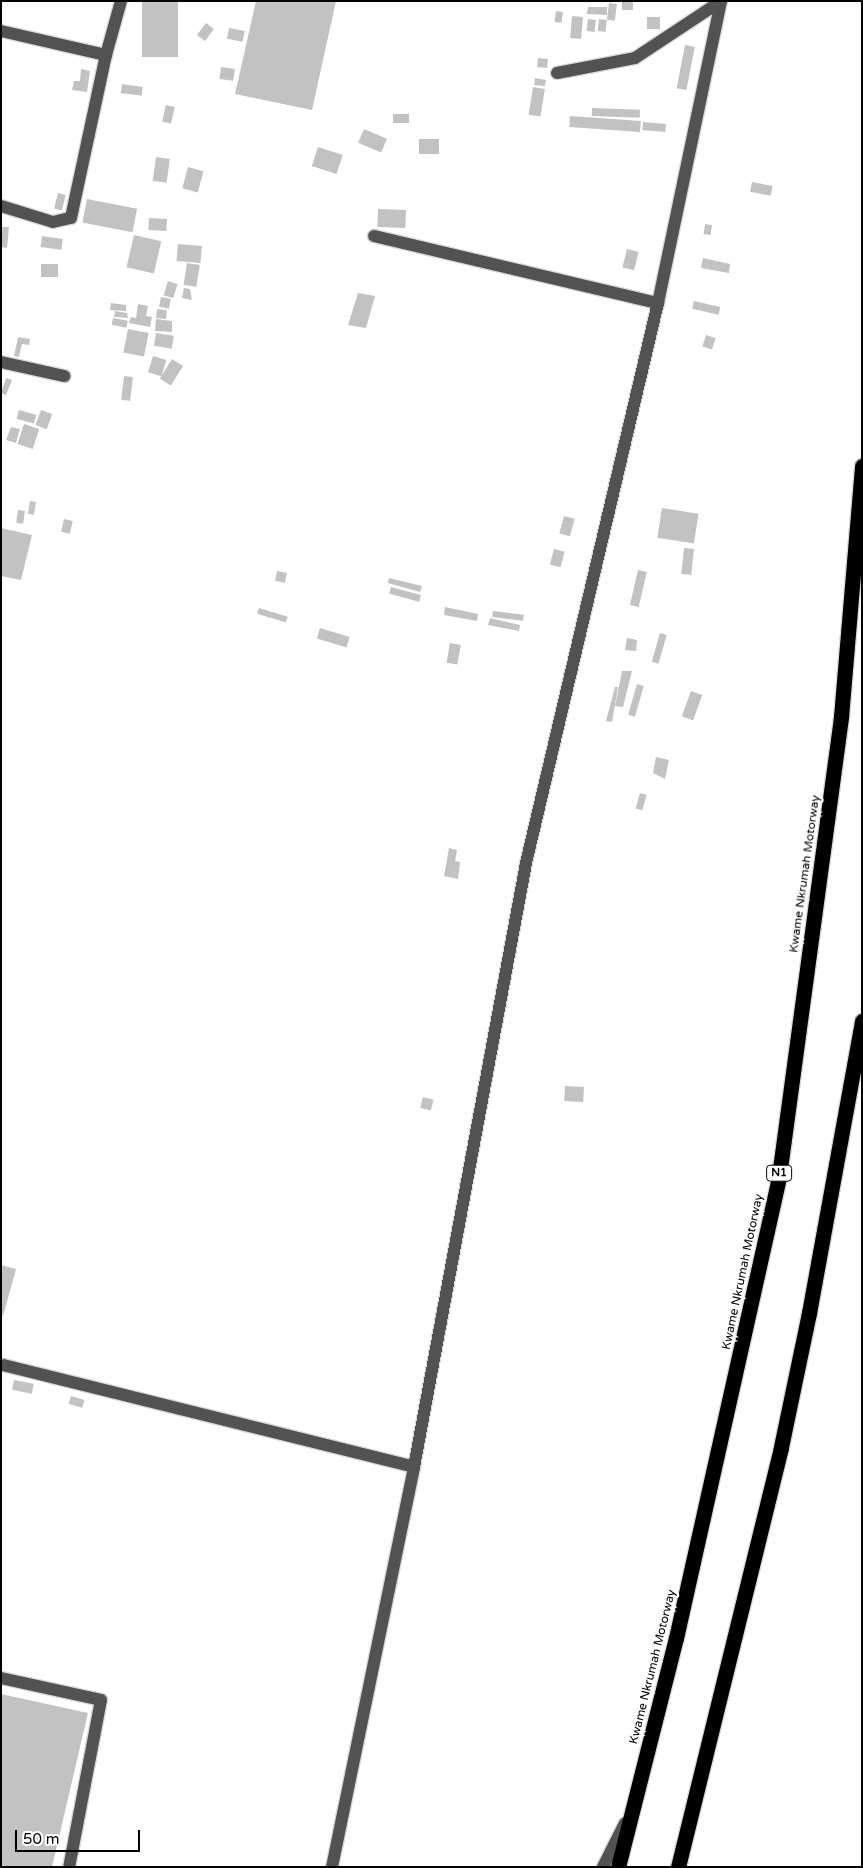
<!DOCTYPE html>
<style>
body{margin:0}
#map{position:relative;width:863px;height:1868px;overflow:hidden;background:#fff;font-family:"Varela Round",sans-serif}
div>[style]{position:absolute}
[style*='--x']{left:calc(var(--x)*1px);top:calc(var(--y)*1px);width:calc(var(--w)*1px);rotate:calc(var(--a)*1deg)}
.building>*{inset:0;background:#c2c2c2;transform-origin:0 0}
.roads{filter:drop-shadow(1px 0 #dbdbdb) drop-shadow(-1px 0 #dbdbdb) drop-shadow(0 1px #dbdbdb) drop-shadow(0 -1px #dbdbdb)}
.minor>*{height:12px;margin:-6px;padding:0 6px;transform-origin:6px;border-radius:6px;background:#525252}
.highway>*{height:15px;margin:-7.5px;padding:0 7.5px;transform-origin:7.5px;border-radius:7.5px;background:#000}
span{translate:-50% -50%;white-space:nowrap;text-align:center;line-height:1.15;-webkit-text-stroke:4.5px #fff;paint-order:stroke}
.shield-label span{padding:1px 4px;background:#fff;border:1px solid;border-radius:4px;-webkit-text-stroke-width:0}
.shield-label{font-size:11px;color:#000;font-weight:700}
.street-label{font-size:12px;color:#000}
.frame{position:absolute;inset:0;border:2px solid #000;pointer-events:none}
.scale{position:absolute;left:15px;top:1830px;width:125px;height:22px;box-sizing:border-box;border:2px solid #000;border-top:0;padding-left:6px;font-size:15px;line-height:18px;white-space:nowrap;color:#000;-webkit-text-stroke:4px #fff;paint-order:stroke}
</style>
<div id="map">
<div class="building">
<i style="left:142px;top:1px;width:36px;height:56px"></i>
<i style="clip-path:polygon(256px 1px,336px 1px,312px 110px,235px 94px)"></i>
<i style="left:622px;top:1px;width:11px;height:9px"></i>
<i style="left:609px;top:3px;width:8px;height:17px;rotate:7deg"></i>
<i style="clip-path:polygon(588px 7px,607px 7px,607px 15px,587px 14px)"></i>
<i style="left:556px;top:11px;width:7px;height:11px;rotate:8deg"></i>
<i style="left:572px;top:16px;width:11px;height:22px;rotate:5deg"></i>
<i style="left:660px;top:17px;width:12px;height:13px;rotate:90deg"></i>
<i style="left:588px;top:19px;width:8px;height:12px;rotate:7deg"></i>
<i style="left:599px;top:19px;width:8px;height:12px;rotate:7deg"></i>
<i style="left:206px;top:23px;width:10px;height:15px;rotate:37deg"></i>
<i style="left:229px;top:28px;width:16px;height:11px;rotate:11deg"></i>
<i style="left:685px;top:45px;width:10px;height:44px;rotate:11deg"></i>
<i style="left:538px;top:58px;width:10px;height:9px;rotate:6deg"></i>
<i style="left:221px;top:67px;width:14px;height:12px;rotate:8deg"></i>
<i style="clip-path:polygon(81px 69px,90px 71px,87px 92px,72px 90px,74px 81px,80px 81px)"></i>
<i style="clip-path:polygon(535px 78px,546px 80px,545px 86px,534px 85px)"></i>
<i style="left:122px;top:84px;width:21px;height:9px;rotate:8deg"></i>
<i style="left:533px;top:87px;width:12px;height:28px;rotate:9deg"></i>
<i style="left:166px;top:105px;width:9px;height:17px;rotate:13deg"></i>
<i style="left:592px;top:108px;width:48px;height:8px;rotate:2deg"></i>
<i style="left:393px;top:114px;width:16px;height:9px"></i>
<i style="left:570px;top:116px;width:71px;height:11px;rotate:4deg"></i>
<i style="left:643px;top:122px;width:23px;height:8px;rotate:5deg"></i>
<i style="left:364px;top:129px;width:25px;height:15px;rotate:23deg"></i>
<i style="left:419px;top:139px;width:20px;height:15px"></i>
<i style="left:318px;top:147px;width:26px;height:20px;rotate:18deg"></i>
<i style="left:156px;top:157px;width:14px;height:24px;rotate:8deg"></i>
<i style="left:188px;top:167px;width:16px;height:22px;rotate:15deg"></i>
<i style="left:752px;top:182px;width:21px;height:10px;rotate:11deg"></i>
<i style="left:58px;top:193px;width:8px;height:16px;rotate:14deg"></i>
<i style="left:87px;top:199px;width:51px;height:24px;rotate:11deg"></i>
<i style="left:378px;top:209px;width:28px;height:18px;rotate:2deg"></i>
<i style="left:149px;top:218px;width:18px;height:12px;rotate:3deg"></i>
<i style="left:705px;top:224px;width:7px;height:10px;rotate:8deg"></i>
<i style="clip-path:polygon(2px 227px,9px 227px,7px 248px,1px 247px)"></i>
<i style="left:134px;top:235px;width:28px;height:33px;rotate:13deg"></i>
<i style="left:42px;top:236px;width:21px;height:11px;rotate:8deg"></i>
<i style="left:178px;top:244px;width:24px;height:17px;rotate:5deg"></i>
<i style="left:627px;top:249px;width:12px;height:19px;rotate:14deg"></i>
<i style="clip-path:polygon(703px 258px,730px 264px,729px 273px,701px 268px)"></i>
<i style="left:187px;top:263px;width:13px;height:22px;rotate:9deg"></i>
<i style="left:41px;top:264px;width:17px;height:13px"></i>
<i style="left:168px;top:281px;width:10px;height:15px;rotate:17deg"></i>
<i style="clip-path:polygon(184px 288px,190px 289px,192px 300px,182px 298px)"></i>
<i style="clip-path:polygon(358px 293px,375px 296px,366px 328px,348px 325px)"></i>
<i style="left:161px;top:297px;width:10px;height:10px;rotate:11deg"></i>
<i style="left:694px;top:301px;width:27px;height:8px;rotate:13deg"></i>
<i style="clip-path:polygon(111px 303px,126px 305px,126px 311px,110px 310px)"></i>
<i style="clip-path:polygon(138px 304px,148px 306px,146px 316px,152px 317px,150px 327px,129px 323px,131px 317px,136px 318px)"></i>
<i style="left:157px;top:309px;width:10px;height:9px;rotate:6deg"></i>
<i style="clip-path:polygon(115px 311px,127px 313px,128px 318px,114px 317px)"></i>
<i style="left:113px;top:318px;width:15px;height:7px;rotate:11deg"></i>
<i style="clip-path:polygon(156px 319px,172px 321px,172px 332px,155px 331px)"></i>
<i style="left:128px;top:329px;width:21px;height:24px;rotate:11deg"></i>
<i style="left:156px;top:333px;width:18px;height:13px;rotate:9deg"></i>
<i style="left:706px;top:335px;width:10px;height:12px;rotate:17deg"></i>
<i style="clip-path:polygon(18px 337px,30px 339px,29px 345px,22px 344px,19px 357px,14px 356px)"></i>
<i style="left:153px;top:356px;width:14px;height:17px;rotate:17deg"></i>
<i style="left:172px;top:359px;width:13px;height:23px;rotate:32deg"></i>
<i style="left:133px;top:377px;width:24px;height:9px;rotate:97deg"></i>
<i style="clip-path:polygon(6px 378px,12px 380px,6px 395px,1px 393px)"></i>
<i style="left:19px;top:410px;width:18px;height:9px;rotate:16deg"></i>
<i style="left:41px;top:410px;width:12px;height:16px;rotate:20deg"></i>
<i style="left:24px;top:424px;width:16px;height:21px;rotate:18deg"></i>
<i style="clip-path:polygon(11px 427px,20px 429px,16px 443px,6px 440px)"></i>
<i style="left:30px;top:501px;width:6px;height:13px;rotate:9deg"></i>
<i style="left:662px;top:508px;width:37px;height:30px;rotate:9deg"></i>
<i style="left:18px;top:510px;width:7px;height:13px;rotate:8deg"></i>
<i style="left:564px;top:516px;width:11px;height:18px;rotate:15deg"></i>
<i style="left:64px;top:519px;width:9px;height:13px;rotate:13deg"></i>
<i style="clip-path:polygon(1px 528px,32px 535px,21px 580px,1px 576px)"></i>
<i style="left:684px;top:548px;width:10px;height:26px;rotate:6deg"></i>
<i style="left:554px;top:549px;width:11px;height:16px;rotate:15deg"></i>
<i style="left:638px;top:570px;width:9px;height:36px;rotate:13deg"></i>
<i style="left:277px;top:571px;width:10px;height:10px;rotate:11deg"></i>
<i style="clip-path:polygon(389px 578px,422px 586px,420px 592px,388px 583px)"></i>
<i style="left:391px;top:587px;width:31px;height:7px;rotate:15deg"></i>
<i style="clip-path:polygon(445px 607px,478px 614px,477px 621px,444px 615px)"></i>
<i style="left:259px;top:608px;width:30px;height:6px;rotate:17deg"></i>
<i style="left:493px;top:611px;width:31px;height:6px;rotate:7deg"></i>
<i style="clip-path:polygon(490px 618px,520px 625px,519px 631px,488px 625px)"></i>
<i style="left:320px;top:628px;width:31px;height:11px;rotate:17deg"></i>
<i style="left:660px;top:633px;width:7px;height:30px;rotate:16deg"></i>
<i style="clip-path:polygon(627px 638px,637px 640px,636px 651px,625px 650px)"></i>
<i style="left:450px;top:643px;width:11px;height:20px;rotate:10deg"></i>
<i style="clip-path:polygon(622px 671px,632px 671px,623px 707px,615px 706px)"></i>
<i style="left:637px;top:684px;width:7px;height:32px;rotate:16deg"></i>
<i style="clip-path:polygon(615px 687px,618px 687px,612px 722px,606px 721px)"></i>
<i style="left:691px;top:691px;width:12px;height:27px;rotate:20deg"></i>
<i style="clip-path:polygon(656px 757px,669px 760px,665px 779px,653px 773px)"></i>
<i style="left:640px;top:793px;width:7px;height:16px;rotate:16deg"></i>
<i style="clip-path:polygon(449px 848px,457px 850px,455px 861px,460px 862px,458px 879px,444px 876px)"></i>
<i style="left:565px;top:1086px;width:19px;height:15px;rotate:3deg"></i>
<i style="left:423px;top:1097px;width:11px;height:11px;rotate:15deg"></i>
<i style="clip-path:polygon(1px 1265px,16px 1269px,3px 1316px,1px 1315px)"></i>
<i style="left:14px;top:1380px;width:20px;height:10px;rotate:11deg"></i>
<i style="left:71px;top:1396px;width:14px;height:8px;rotate:17deg"></i>
<i style="clip-path:polygon(1px 1694px,88px 1713px,52px 1867px,1px 1867px)"></i>
</div>
<div class="roads">
<div class="minor">
<i style="--x:1;--y:31;--w:108;--a:12.9"></i>
<i style="--x:106;--y:55;--w:56;--a:-74.5"></i>
<i style="--x:557;--y:73;--w:79;--a:-10.9"></i>
<i style="--x:635;--y:58;--w:103;--a:-33.5"></i>
<i style="--x:1;--y:206;--w:54;--a:17.1"></i>
<i style="--x:53;--y:222;--w:18;--a:-13"></i>
<i style="--x:71;--y:218;--w:167;--a:-77.9"></i>
<i style="--x:374;--y:236;--w:292;--a:13.3"></i>
<i style="--x:1;--y:362;--w:65;--a:12.5"></i>
<i style="--x:3;--y:1365;--w:423;--a:13.9"></i>
<i style="--x:1;--y:1678;--w:102;--a:12.4"></i>
<i style="--x:101;--y:1700;--w:170;--a:100.8"></i>
<i style="--x:332;--y:1867;--w:408;--a:-78.4"></i>
<i style="--x:414;--y:1467;--w:614;--a:-79.49"></i>
<i style="--x:526;--y:863;--w:575;--a:-76.74"></i>
<i style="--x:658;--y:303;--w:309;--a:-78.2"></i>
<i style="--x:603;--y:1867;--w:49;--a:-63.4"></i>
</div>
<div class="highway">
<i style="--x:618;--y:1867;--w:236;--a:-75.8"></i>
<i style="--x:676;--y:1638;--w:473;--a:-77.4"></i>
<i style="--x:779;--y:1176;--w:463;--a:-82.3"></i>
<i style="--x:841;--y:717;--w:252;--a:-85.2"></i>
<i style="--x:678;--y:1867;--w:432;--a:-76.2"></i>
<i style="--x:781;--y:1447;--w:137;--a:-78.2"></i>
<i style="--x:809;--y:1313;--w:297;--a:-79.7"></i>
</div>
</div>
<div class="shield-label">
<span style="left:779px;top:1173px">N1</span>
</div>
<div class="street-label">
<span style="left:805px;top:874px;rotate:-82deg">Kwame Nkrumah Motorway</span>
<span style="left:743px;top:1272px;rotate:-78deg">Kwame Nkrumah Motorway</span>
<span style="left:653px;top:1667px;rotate:-76deg">Kwame Nkrumah Motorway</span>
</div>
<div class="frame"></div>
<div class="scale">50 m</div>
</div>
